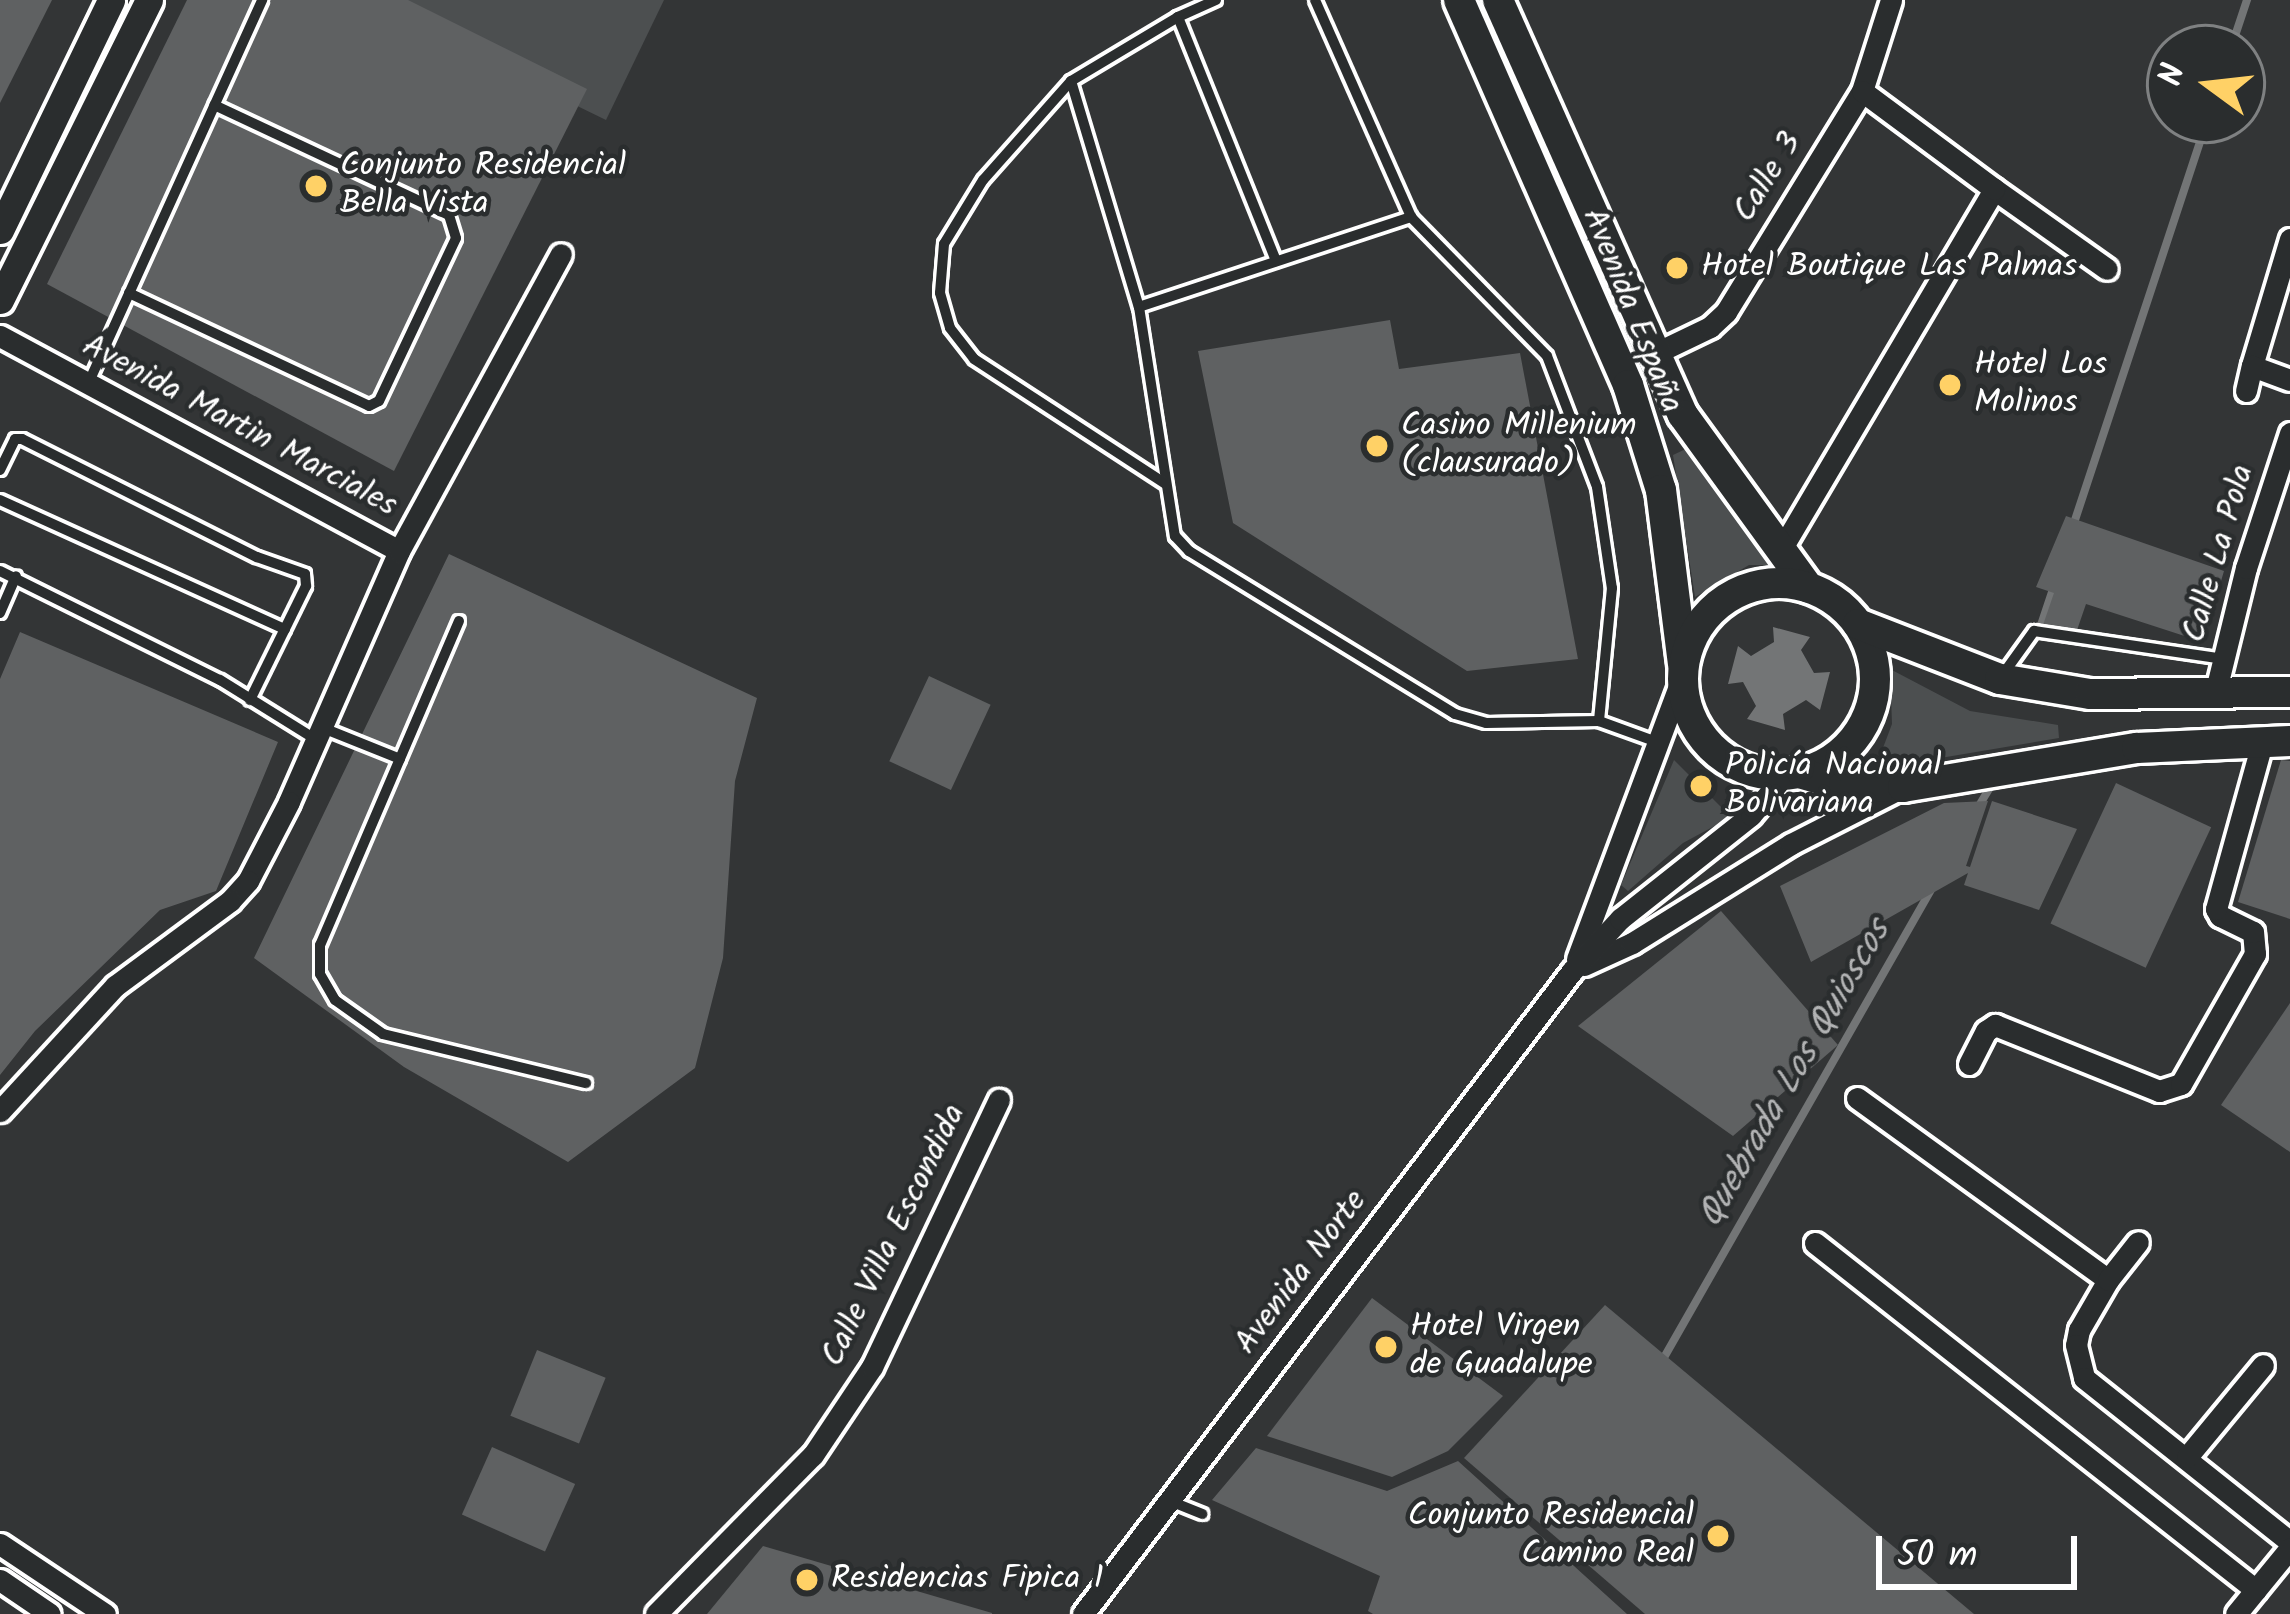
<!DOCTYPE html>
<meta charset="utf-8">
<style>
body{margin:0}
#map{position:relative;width:2290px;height:1614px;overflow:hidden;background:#333536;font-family:Kalam,sans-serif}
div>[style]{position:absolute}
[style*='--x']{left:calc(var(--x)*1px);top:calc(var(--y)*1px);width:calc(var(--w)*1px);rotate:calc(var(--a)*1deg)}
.green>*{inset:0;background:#4c4f50}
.water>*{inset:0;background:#737576}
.stream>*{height:8px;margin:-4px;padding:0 4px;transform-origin:4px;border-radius:4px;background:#737576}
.building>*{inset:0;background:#5f6162;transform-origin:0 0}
.roads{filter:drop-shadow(3px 0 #fff) drop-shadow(-3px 0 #fff) drop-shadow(0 3px #fff) drop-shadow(0 -3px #fff)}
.service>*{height:10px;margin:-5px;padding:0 5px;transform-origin:5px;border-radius:5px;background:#2a2d2e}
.minor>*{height:21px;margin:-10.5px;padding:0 10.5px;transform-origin:10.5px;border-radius:10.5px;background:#2a2d2e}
.tertiary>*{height:27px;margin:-13.5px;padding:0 13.5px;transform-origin:13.5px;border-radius:13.5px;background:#2a2d2e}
.secondary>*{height:30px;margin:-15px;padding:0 15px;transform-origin:15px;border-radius:15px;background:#2a2d2e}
.secondary>.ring{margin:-15px;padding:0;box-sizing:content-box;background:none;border:30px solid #2a2d2e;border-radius:50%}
.dots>*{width:33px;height:33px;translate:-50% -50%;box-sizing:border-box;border:6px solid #2a2d2e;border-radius:50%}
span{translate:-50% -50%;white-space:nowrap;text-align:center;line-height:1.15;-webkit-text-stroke:9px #2a2d2e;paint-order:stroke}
.poi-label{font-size:33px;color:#fff}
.left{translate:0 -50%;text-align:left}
.right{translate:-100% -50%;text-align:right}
.street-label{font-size:33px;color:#fff}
.water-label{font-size:36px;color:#b2b3b4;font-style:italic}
.north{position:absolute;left:2146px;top:24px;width:120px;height:120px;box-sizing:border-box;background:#2a2d2e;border:3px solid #7f8182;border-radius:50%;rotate:285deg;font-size:33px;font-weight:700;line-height:48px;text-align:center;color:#fff}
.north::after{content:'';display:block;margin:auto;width:42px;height:54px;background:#ffd166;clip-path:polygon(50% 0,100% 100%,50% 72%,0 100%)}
.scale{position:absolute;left:1876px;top:1536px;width:201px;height:54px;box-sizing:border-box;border:6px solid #fff;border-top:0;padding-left:15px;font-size:36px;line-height:42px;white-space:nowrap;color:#fff;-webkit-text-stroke:9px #2a2d2e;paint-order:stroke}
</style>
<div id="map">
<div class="green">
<i style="clip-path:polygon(360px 0,664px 0,606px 120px)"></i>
<i style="clip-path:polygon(1690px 447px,1709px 481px,1776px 565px,1749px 565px,1695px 597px,1673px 455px)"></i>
<i style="clip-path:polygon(1890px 669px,1970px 711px,2058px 725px,2059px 738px,1875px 769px,1892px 724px)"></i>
<i style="clip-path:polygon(1674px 760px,1731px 817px,1683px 843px,1628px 891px,1621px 885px)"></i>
</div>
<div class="water">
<i style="clip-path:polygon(1773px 627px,1810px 637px,1801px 650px,1814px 673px,1830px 672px,1820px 710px,1806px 700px,1783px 714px,1785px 730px,1747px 719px,1756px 706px,1743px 682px,1728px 684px,1738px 646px,1751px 656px,1774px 642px)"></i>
</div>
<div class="stream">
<i style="--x:2231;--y:48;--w:51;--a:-71.6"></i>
<i style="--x:2072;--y:529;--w:431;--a:-71.7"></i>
<i style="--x:2040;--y:628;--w:47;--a:-71.6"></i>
<i style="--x:1977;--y:809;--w:33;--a:-59"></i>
<i style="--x:1662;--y:1361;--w:542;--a:-60.27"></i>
</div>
<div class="building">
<i style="clip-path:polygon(0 0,52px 0,0 103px)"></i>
<i style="clip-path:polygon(187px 0,408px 0,587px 89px,394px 471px,47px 284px)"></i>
<i style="clip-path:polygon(1390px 320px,1399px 369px,1520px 353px,1578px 659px,1467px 671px,1233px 523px,1198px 351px)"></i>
<i style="clip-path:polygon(2066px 516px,2224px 571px,2203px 642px,2086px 604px,2075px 636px,2043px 625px,2054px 593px,2036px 587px)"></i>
<i style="clip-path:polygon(449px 554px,757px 698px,735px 781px,723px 958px,695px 1068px,568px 1162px,404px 1067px,254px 958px)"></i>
<i style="clip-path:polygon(20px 632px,278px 742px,216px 891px,160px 910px,35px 1031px,0 1075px,0 679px)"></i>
<i style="left:929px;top:676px;width:68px;height:94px;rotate:25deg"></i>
<i style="clip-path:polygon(2281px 760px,2290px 761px,2290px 919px,2238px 902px)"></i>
<i style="left:2116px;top:783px;width:105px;height:155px;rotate:25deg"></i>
<i style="clip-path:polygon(1988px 801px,1966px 866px,1941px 859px,1970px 867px,1992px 801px,2077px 829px,2039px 910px,1964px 885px,1968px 873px,1811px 962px,1780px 886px,1944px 803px)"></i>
<i style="clip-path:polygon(1721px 911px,1838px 1045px,1733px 1136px,1578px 1026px)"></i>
<i style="clip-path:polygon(2290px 1003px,2290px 1152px,2221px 1105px)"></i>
<i style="clip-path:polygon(1372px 1298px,1503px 1396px,1448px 1451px,1392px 1477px,1267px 1436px)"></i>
<i style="clip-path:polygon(1605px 1305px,1974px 1614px,1645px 1614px,1464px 1458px)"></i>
<i style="left:537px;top:1350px;width:74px;height:71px;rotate:22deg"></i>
<i style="left:492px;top:1447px;width:91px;height:74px;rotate:24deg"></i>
<i style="clip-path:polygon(1256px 1448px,1387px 1491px,1458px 1461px,1627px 1614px,1373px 1614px,1368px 1611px,1380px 1576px,1212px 1500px)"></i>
<i style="clip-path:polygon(763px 1546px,992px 1613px,992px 1614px,707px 1614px)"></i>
</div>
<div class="roads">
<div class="service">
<i style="--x:1216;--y:0;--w:42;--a:155.9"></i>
<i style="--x:1178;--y:17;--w:125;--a:149.1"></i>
<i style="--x:1071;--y:81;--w:236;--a:73.3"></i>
<i style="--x:1139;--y:307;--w:232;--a:81.1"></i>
<i style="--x:1175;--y:536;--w:21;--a:47"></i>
<i style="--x:1189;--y:551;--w:312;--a:31.5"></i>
<i style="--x:1455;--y:714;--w:32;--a:16"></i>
<i style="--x:1486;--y:723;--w:113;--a:-1"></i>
<i style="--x:1599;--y:721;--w:62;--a:19.9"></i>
<i style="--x:1315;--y:0;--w:237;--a:66.1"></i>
<i style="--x:1411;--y:217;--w:194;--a:45.6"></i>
<i style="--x:1547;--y:356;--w:140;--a:69.1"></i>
<i style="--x:1597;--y:487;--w:102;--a:81.6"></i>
<i style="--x:1612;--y:588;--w:134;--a:95.6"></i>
<i style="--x:1178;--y:17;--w:263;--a:68.1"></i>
<i style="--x:1071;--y:81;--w:132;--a:131.6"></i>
<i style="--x:983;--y:180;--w:75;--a:121.4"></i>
<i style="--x:944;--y:244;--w:49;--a:94.7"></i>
<i style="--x:940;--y:293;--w:36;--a:74"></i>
<i style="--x:950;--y:328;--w:39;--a:52"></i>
<i style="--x:974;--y:359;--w:229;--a:33.1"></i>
<i style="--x:129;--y:293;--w:265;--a:25.2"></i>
<i style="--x:369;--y:406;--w:11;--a:-27"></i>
<i style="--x:379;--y:401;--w:180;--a:-64.7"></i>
<i style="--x:456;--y:238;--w:24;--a:-107"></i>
<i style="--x:449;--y:215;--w:259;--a:-154.9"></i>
<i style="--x:1139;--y:307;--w:287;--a:-18.3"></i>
<i style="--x:88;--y:384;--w:422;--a:-65.6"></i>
<i style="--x:0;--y:470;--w:34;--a:-64"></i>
<i style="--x:15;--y:439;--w:7;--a:0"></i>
<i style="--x:22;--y:439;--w:263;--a:26.7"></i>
<i style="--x:257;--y:557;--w:51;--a:19.5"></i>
<i style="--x:305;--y:574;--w:12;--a:85"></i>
<i style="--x:306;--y:586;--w:127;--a:116.2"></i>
<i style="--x:0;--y:500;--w:313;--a:24.4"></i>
<i style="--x:0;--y:571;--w:246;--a:26.4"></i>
<i style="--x:220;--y:680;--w:112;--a:31.8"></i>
<i style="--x:0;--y:613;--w:40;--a:-66.6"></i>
<i style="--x:459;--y:621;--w:353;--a:113.2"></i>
<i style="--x:320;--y:945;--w:29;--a:90"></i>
<i style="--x:320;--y:974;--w:30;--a:60"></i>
<i style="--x:335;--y:1000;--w:59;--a:35.3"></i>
<i style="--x:383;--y:1034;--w:209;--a:13.6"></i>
<i style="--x:2001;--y:677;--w:57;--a:-54.3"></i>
<i style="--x:2034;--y:631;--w:192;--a:8.4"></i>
<i style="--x:323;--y:728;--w:83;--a:21.9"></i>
<i style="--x:1170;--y:1501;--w:35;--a:22"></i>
</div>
<div class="minor">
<i style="--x:1994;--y:189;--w:138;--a:35.3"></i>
<i style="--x:2290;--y:239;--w:133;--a:106.7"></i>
<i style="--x:2252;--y:366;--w:40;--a:20.2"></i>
<i style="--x:0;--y:336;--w:453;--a:28.3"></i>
<i style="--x:399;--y:551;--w:274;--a:113.7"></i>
<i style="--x:289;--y:802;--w:89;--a:117.4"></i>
<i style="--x:248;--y:881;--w:27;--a:132"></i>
<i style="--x:230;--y:901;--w:143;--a:143.5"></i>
<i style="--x:115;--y:986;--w:170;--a:132.6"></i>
<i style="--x:1656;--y:353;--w:60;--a:-25.7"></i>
<i style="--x:1710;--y:327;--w:22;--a:-43"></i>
<i style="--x:1726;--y:312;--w:259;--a:-58.4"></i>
<i style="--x:1862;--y:91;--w:96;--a:-72.3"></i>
<i style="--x:2246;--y:391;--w:26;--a:-77"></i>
<i style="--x:1782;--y:548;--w:417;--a:-59.4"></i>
<i style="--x:1994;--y:189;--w:164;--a:-143.4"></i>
<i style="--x:399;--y:551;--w:338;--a:-61.4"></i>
<i style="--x:2215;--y:694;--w:130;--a:-76.2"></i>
<i style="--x:2246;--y:568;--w:142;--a:-71.9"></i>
<i style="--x:1577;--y:959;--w:300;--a:-69.5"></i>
<i style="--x:1584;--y:965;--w:53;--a:-24.6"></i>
<i style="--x:1632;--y:943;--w:187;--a:-31.9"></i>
<i style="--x:1791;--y:844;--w:119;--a:-27"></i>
<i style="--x:1969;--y:1064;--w:37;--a:-63"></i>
<i style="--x:1986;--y:1031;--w:11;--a:-34"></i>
<i style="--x:1995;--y:1025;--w:177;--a:21.9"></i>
<i style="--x:2159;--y:1091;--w:23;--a:-18"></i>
<i style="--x:2181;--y:1084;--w:150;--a:-60.4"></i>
<i style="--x:2255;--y:954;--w:22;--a:-95"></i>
<i style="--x:2253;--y:932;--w:37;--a:-154"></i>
<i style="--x:2220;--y:916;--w:8;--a:-120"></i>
<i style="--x:2216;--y:909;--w:175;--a:-74.5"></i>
<i style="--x:1857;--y:1098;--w:310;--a:35.9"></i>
<i style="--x:2108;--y:1280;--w:58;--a:120.1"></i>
<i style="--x:2079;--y:1330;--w:15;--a:101"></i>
<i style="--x:2076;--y:1345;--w:34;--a:76"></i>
<i style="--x:2084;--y:1378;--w:263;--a:38.5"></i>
<i style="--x:1815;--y:1243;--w:561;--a:38.2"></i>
<i style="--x:2108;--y:1280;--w:48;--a:-51.7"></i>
<i style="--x:2187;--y:1457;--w:119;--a:-50.4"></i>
<i style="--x:0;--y:1544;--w:126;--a:33.7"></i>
<i style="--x:0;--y:1580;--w:60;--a:34.2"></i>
<i style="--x:656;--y:1614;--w:223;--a:-45.4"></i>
<i style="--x:813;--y:1455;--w:106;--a:-56.2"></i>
<i style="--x:872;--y:1367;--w:296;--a:-64.6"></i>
<i style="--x:1083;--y:1614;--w:808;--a:-52.75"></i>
<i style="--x:1572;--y:971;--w:71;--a:-47.3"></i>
<i style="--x:1620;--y:919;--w:167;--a:-38.4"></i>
<i style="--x:1751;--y:815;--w:51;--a:-49.8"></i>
<i style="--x:2236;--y:1614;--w:85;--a:-50.7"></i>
</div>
<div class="tertiary">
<i style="--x:0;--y:230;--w:255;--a:-64.2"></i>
<i style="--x:0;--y:300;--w:335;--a:-63.6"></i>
</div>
<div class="secondary">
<i style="--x:1459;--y:0;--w:420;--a:66.3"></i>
<i style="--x:1628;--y:385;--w:110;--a:72.6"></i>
<i style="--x:1661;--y:490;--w:175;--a:82.8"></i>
<i style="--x:1498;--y:0;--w:454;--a:66"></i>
<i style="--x:1683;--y:415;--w:213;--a:54"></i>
<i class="ring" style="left:1683px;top:583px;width:162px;height:162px"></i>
<i style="--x:1858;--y:624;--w:152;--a:21.2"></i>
<i style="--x:2000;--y:679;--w:91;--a:9.5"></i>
<i style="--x:2090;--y:694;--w:200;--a:-0.6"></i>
<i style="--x:1803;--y:774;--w:43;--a:16.3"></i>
<i style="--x:1844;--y:786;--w:59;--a:1"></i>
<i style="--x:1903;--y:787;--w:237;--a:-9.5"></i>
<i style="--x:2137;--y:748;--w:153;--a:-2.6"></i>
</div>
</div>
<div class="dots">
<i style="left:316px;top:186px;background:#ffd166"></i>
<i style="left:1677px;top:268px;background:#ffd166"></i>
<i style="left:1950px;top:385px;background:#ffd166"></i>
<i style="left:1377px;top:446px;background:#ffd166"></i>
<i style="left:1701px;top:786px;background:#ffd166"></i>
<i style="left:1386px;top:1347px;background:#ffd166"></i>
<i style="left:1718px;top:1536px;background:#ffd166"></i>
<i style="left:807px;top:1580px;background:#ffd166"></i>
</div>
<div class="poi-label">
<span class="left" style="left:340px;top:186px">Conjunto Residencial<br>Bella Vista</span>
<span class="left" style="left:1701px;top:268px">Hotel Boutique Las Palmas</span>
<span class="left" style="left:1974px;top:385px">Hotel Los<br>Molinos</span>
<span class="left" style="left:1401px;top:446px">Casino Millenium<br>(clausurado)</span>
<span class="left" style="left:1725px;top:786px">Policía Nacional<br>Bolivariana</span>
<span class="left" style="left:1410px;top:1347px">Hotel Virgen<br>de Guadalupe</span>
<span class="right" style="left:1694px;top:1536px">Conjunto Residencial<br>Camino Real</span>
<span class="left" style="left:831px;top:1580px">Residencias Fipica 1</span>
</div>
<div class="street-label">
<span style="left:1769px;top:178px;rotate:-58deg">Calle 3</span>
<span style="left:1631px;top:311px;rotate:68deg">Avenida España</span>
<span style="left:239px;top:427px;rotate:28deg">Avenida Martin Marciales</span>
<span style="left:2220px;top:554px;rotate:-74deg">Calle La Pola</span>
<span style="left:895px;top:1236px;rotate:-64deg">Calle Villa Escondida</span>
<span style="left:1302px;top:1273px;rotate:-53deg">Avenida Norte</span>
</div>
<div class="water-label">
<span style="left:1795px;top:1074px;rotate:-60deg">Quebrada Los Quioscos</span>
</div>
<div class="north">N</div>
<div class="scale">50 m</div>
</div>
